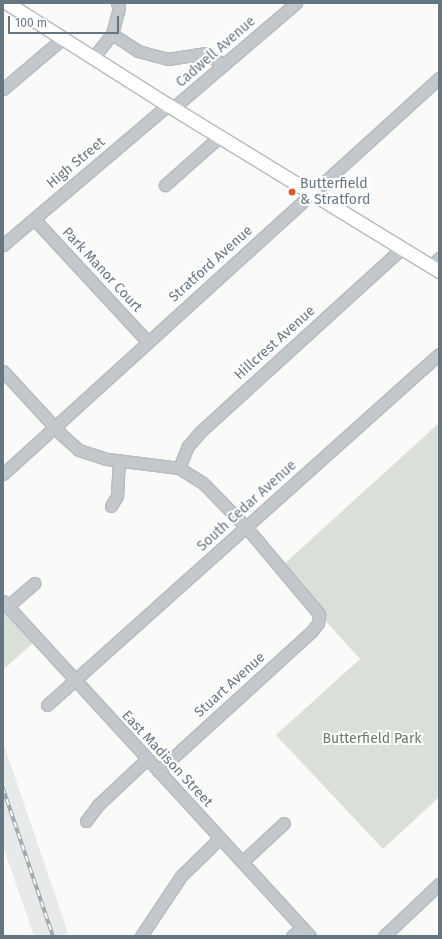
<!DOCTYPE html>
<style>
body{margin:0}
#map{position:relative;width:442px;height:939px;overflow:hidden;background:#fafaf8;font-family:"Fira Sans",sans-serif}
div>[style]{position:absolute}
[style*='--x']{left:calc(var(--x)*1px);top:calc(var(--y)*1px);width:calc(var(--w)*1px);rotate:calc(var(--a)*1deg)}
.built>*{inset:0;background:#e8e9e9}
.green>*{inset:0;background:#dadfd7}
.roads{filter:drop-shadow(1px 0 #b5babe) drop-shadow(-1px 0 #b5babe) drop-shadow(0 1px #b5babe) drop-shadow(0 -1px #b5babe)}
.minor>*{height:11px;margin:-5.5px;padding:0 5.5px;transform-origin:5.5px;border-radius:5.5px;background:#c3c8cc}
.major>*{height:13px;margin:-6.5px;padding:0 6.5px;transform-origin:6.5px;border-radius:6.5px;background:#fff}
.rail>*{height:3.5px;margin-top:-1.75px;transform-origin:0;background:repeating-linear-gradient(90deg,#fff 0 6px,#a2aab0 0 12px);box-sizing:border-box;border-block:1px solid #a2aab0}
.dots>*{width:11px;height:11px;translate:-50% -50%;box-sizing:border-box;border:2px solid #fff;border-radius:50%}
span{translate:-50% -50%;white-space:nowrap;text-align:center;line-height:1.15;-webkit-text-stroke:4px #fff;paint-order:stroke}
.street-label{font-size:14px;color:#657683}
.poi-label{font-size:14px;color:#657683}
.left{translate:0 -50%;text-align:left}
.park-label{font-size:14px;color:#687a64}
.frame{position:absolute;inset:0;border:4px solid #657683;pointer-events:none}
.scale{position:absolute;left:8px;top:16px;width:111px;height:18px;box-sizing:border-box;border:2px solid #657683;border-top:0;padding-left:5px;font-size:12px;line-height:14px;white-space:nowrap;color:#657683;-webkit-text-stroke:3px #fff;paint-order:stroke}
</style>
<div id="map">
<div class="built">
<i style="clip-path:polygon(3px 742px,69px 936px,34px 936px,3px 846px)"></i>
</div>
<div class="green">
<i style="clip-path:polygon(439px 423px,439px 797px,383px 849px,276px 735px,360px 659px,325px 620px,323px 612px,283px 565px)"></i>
<i style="clip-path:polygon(3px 606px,35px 641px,3px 670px)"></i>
</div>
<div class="roads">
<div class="minor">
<i style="--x:112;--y:34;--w:27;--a:-75"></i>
<i style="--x:119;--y:8;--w:5;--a:-112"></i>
<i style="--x:93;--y:58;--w:31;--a:-52"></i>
<i style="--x:112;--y:34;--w:31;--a:33"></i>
<i style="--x:138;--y:51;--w:31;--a:15"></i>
<i style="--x:168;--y:59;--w:37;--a:-9"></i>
<i style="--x:205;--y:53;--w:22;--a:32"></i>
<i style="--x:3;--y:89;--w:77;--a:-40.3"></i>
<i style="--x:173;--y:108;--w:162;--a:-40.5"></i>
<i style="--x:165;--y:185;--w:72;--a:-41.6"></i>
<i style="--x:34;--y:219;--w:168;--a:47.2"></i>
<i style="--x:3;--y:245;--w:216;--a:-40.3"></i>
<i style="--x:431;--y:266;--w:11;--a:-45"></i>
<i style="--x:3;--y:371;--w:86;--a:47.4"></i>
<i style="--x:61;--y:434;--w:24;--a:42"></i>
<i style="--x:79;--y:450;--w:29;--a:18"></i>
<i style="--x:107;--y:459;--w:73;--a:7.1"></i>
<i style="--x:179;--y:468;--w:28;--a:32"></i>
<i style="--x:203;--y:483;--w:62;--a:45.7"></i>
<i style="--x:246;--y:527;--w:114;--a:50"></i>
<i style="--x:319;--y:614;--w:9;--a:96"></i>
<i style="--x:318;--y:623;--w:10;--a:127"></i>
<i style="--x:312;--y:631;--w:208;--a:137.7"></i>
<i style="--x:179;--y:468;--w:24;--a:-68"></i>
<i style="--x:188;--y:446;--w:18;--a:-49"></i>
<i style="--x:200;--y:432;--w:273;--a:-42.3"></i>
<i style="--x:3;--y:474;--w:589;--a:-42.25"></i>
<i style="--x:111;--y:506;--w:12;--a:-59"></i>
<i style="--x:117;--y:496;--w:36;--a:-87"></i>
<i style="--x:3;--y:601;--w:454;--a:47.5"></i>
<i style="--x:8;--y:606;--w:35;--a:-41"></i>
<i style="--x:47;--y:705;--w:526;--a:-41.84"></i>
<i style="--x:86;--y:821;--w:21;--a:-53"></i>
<i style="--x:99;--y:804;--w:66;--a:-43.2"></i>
<i style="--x:242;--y:862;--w:57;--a:-42.9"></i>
<i style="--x:141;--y:936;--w:72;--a:-56.3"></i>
<i style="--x:181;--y:876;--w:54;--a:-44.3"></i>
<i style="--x:292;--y:936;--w:13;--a:-39"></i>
<i style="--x:384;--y:936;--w:76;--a:-43.4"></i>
</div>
<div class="major">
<i style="--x:7;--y:3;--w:191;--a:32.4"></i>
<i style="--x:168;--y:105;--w:318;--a:31.5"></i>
</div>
</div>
<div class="rail">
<i style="--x:3;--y:788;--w:156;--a:71.3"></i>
</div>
<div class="dots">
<i style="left:292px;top:192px;background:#e4572e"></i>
</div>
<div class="street-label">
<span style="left:216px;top:52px;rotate:-41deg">Cadwell Avenue</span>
<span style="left:76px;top:163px;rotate:-40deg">High Street</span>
<span style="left:211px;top:264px;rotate:-42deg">Stratford Avenue</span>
<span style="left:102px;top:270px;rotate:47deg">Park Manor Court</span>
<span style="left:275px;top:343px;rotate:-42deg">Hillcrest Avenue</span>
<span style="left:247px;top:506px;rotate:-42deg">South Cedar Avenue</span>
<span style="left:230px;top:685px;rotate:-42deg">Stuart Avenue</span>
<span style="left:167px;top:759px;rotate:47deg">East Madison Street</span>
</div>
<div class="poi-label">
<span class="left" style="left:300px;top:192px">Butterfield<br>&amp; Stratford</span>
</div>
<div class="park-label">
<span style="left:372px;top:739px">Butterfield Park</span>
</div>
<div class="frame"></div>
<div class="scale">100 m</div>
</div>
